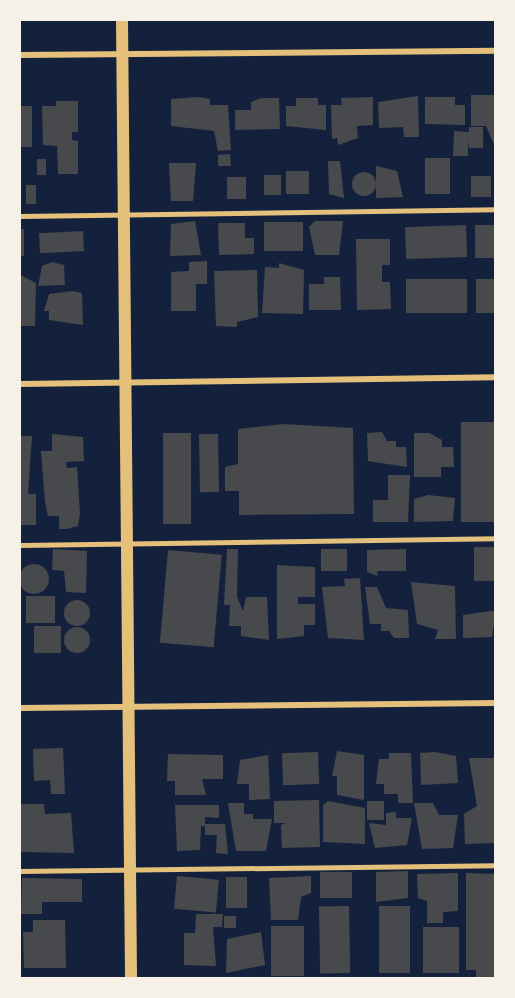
<!DOCTYPE html>
<style>
body{margin:0}
#map{position:relative;width:515px;height:998px;overflow:hidden;background:#14213d;font-family:"PT Sans Narrow",sans-serif}
div>[style]{position:absolute}
[style*='--x']{left:calc(var(--x)*1px);top:calc(var(--y)*1px);width:calc(var(--w)*1px);rotate:calc(var(--a)*1deg)}
.building>*{inset:0;background:#48494c;transform-origin:0 0}
.round{border-radius:50%}
.service>*{height:4.5px;margin:-2.25px;padding:0 2.25px;transform-origin:2.25px;border-radius:2.25px;background:#e5c07b}
.minor>*{height:6px;margin:-3px;padding:0 3px;transform-origin:3px;border-radius:3px;background:#e5c07b}
.secondary>*{height:12px;margin:-6px;padding:0 6px;transform-origin:6px;border-radius:6px;background:#e5c07b}
span{translate:-50% -50%;white-space:nowrap;text-align:center;line-height:1.15;-webkit-text-stroke:4.5px #f6f1e7;paint-order:stroke}
.frame{position:absolute;inset:0;border:21px solid #f6f1e7;pointer-events:none}
</style>
<div id="map">
<div class="building">
<i style="clip-path:polygon(471px 95px,496px 95px,496px 149px,486px 126px,471px 126px)"></i>
<i style="clip-path:polygon(418px 96px,419px 137px,404px 137px,403px 127px,379px 128px,378px 102px)"></i>
<i style="clip-path:polygon(199px 97px,210px 99px,210px 105px,228px 105px,231px 150px,218px 151px,214px 131px,171px 126px,171px 99px)"></i>
<i style="clip-path:polygon(373px 97px,373px 125px,357px 126px,358px 138px,338px 145px,337px 138px,332px 139px,331px 105px,342px 105px,341px 98px)"></i>
<i style="clip-path:polygon(425px 97px,455px 97px,455px 105px,465px 105px,465px 125px,425px 124px)"></i>
<i style="clip-path:polygon(261px 98px,279px 98px,280px 129px,235px 130px,235px 110px,251px 110px,251px 102px)"></i>
<i style="clip-path:polygon(296px 98px,318px 98px,318px 105px,326px 105px,326px 130px,286px 126px,286px 106px,296px 106px)"></i>
<i style="clip-path:polygon(56px 101px,78px 101px,78px 132px,72px 132px,72px 140px,78px 141px,78px 174px,58px 174px,57px 146px,43px 145px,42px 106px,56px 106px)"></i>
<i style="left:20px;top:106px;width:12px;height:41px"></i>
<i style="clip-path:polygon(469px 127px,483px 127px,483px 148px,469px 148px,468px 140px,468px 156px,453px 156px,454px 131px,469px 132px)"></i>
<i style="clip-path:polygon(230px 154px,231px 166px,218px 166px,218px 155px)"></i>
<i style="left:450px;top:158px;width:36px;height:25px;rotate:90deg"></i>
<i style="left:37px;top:159px;width:9px;height:16px"></i>
<i style="clip-path:polygon(328px 161px,340px 161px,344px 198px,329px 194px)"></i>
<i style="clip-path:polygon(169px 163px,196px 163px,193px 201px,171px 201px)"></i>
<i style="clip-path:polygon(376px 166px,397px 171px,403px 197px,376px 198px)"></i>
<i style="left:309px;top:171px;width:23px;height:23px;rotate:90deg"></i>
<i class="round" style="left:352px;top:172px;width:24px;height:24px"></i>
<i style="left:264px;top:175px;width:17px;height:20px"></i>
<i style="left:471px;top:176px;width:20px;height:21px"></i>
<i style="left:227px;top:177px;width:19px;height:22px"></i>
<i style="left:26px;top:185px;width:10px;height:19px"></i>
<i style="clip-path:polygon(195px 221px,201px 255px,170px 256px,171px 224px)"></i>
<i style="clip-path:polygon(315px 221px,343px 221px,339px 255px,315px 255px,309px 227px)"></i>
<i style="left:264px;top:222px;width:39px;height:29px"></i>
<i style="clip-path:polygon(218px 223px,245px 223px,245px 238px,254px 238px,254px 254px,219px 255px)"></i>
<i style="left:466px;top:225px;width:32px;height:61px;rotate:88deg"></i>
<i style="left:475px;top:225px;width:21px;height:33px"></i>
<i style="left:20px;top:229px;width:4px;height:27px"></i>
<i style="left:83px;top:231px;width:20px;height:44px;rotate:87deg"></i>
<i style="clip-path:polygon(356px 239px,390px 239px,390px 265px,382px 265px,382px 282px,390px 282px,391px 309px,357px 310px)"></i>
<i style="clip-path:polygon(207px 261px,207px 284px,196px 284px,196px 311px,171px 311px,171px 272px,189px 271px,189px 262px)"></i>
<i style="clip-path:polygon(52px 262px,64px 265px,65px 285px,38px 286px,42px 266px)"></i>
<i style="clip-path:polygon(279px 263px,304px 270px,303px 314px,262px 313px,265px 267px,279px 268px)"></i>
<i style="clip-path:polygon(257px 270px,258px 317px,237px 322px,237px 327px,216px 326px,214px 271px)"></i>
<i style="clip-path:polygon(20px 275px,36px 283px,35px 326px,20px 326px)"></i>
<i style="clip-path:polygon(324px 277px,340px 277px,341px 310px,309px 310px,309px 284px,324px 284px)"></i>
<i style="left:467px;top:279px;width:34px;height:61px;rotate:90deg"></i>
<i style="left:476px;top:279px;width:20px;height:34px"></i>
<i style="clip-path:polygon(72px 291px,82px 293px,83px 325px,49px 320px,49px 311px,44px 311px,49px 294px)"></i>
<i style="left:461px;top:422px;width:35px;height:100px"></i>
<i style="clip-path:polygon(284px 424px,353px 428px,354px 514px,239px 515px,239px 491px,225px 491px,225px 467px,238px 464px,238px 429px)"></i>
<i style="clip-path:polygon(382px 432px,387px 441px,396px 441px,396px 447px,406px 447px,407px 467px,368px 461px,367px 433px)"></i>
<i style="left:163px;top:433px;width:28px;height:91px"></i>
<i style="clip-path:polygon(414px 433px,429px 433px,442px 440px,442px 447px,453px 447px,454px 467px,441px 467px,441px 477px,414px 477px)"></i>
<i style="clip-path:polygon(52px 434px,83px 437px,84px 461px,66px 462px,67px 468px,77px 467px,80px 513px,78px 526px,67px 529px,59px 529px,59px 516px,48px 516px,45px 502px,41px 451px,52px 451px)"></i>
<i style="left:218px;top:434px;width:58px;height:19px;rotate:89deg"></i>
<i style="clip-path:polygon(20px 436px,32px 436px,28px 494px,36px 494px,36px 525px,20px 525px)"></i>
<i style="clip-path:polygon(388px 475px,410px 475px,408px 522px,373px 522px,373px 500px,388px 500px)"></i>
<i style="clip-path:polygon(428px 495px,455px 498px,453px 521px,414px 522px,414px 499px)"></i>
<i style="left:474px;top:547px;width:22px;height:34px"></i>
<i style="clip-path:polygon(53px 549px,87px 551px,86px 593px,66px 592px,64px 571px,52px 570px)"></i>
<i style="clip-path:polygon(227px 549px,238px 549px,237px 597px,243px 611px,246px 597px,267px 597px,269px 640px,241px 636px,241px 626px,229px 626px,230px 605px,224px 605px)"></i>
<i style="left:321px;top:549px;width:26px;height:22px"></i>
<i style="clip-path:polygon(406px 549px,406px 571px,377px 571px,378px 576px,367px 572px,367px 550px)"></i>
<i style="left:168px;top:550px;width:54px;height:93px;rotate:5deg"></i>
<i class="round" style="left:19px;top:564px;width:30px;height:30px"></i>
<i style="clip-path:polygon(277px 565px,315px 567px,315px 597px,298px 597px,298px 604px,315px 604px,315px 625px,304px 625px,304px 636px,277px 639px)"></i>
<i style="clip-path:polygon(360px 578px,364px 640px,328px 638px,322px 587px,345px 586px,344px 579px)"></i>
<i style="clip-path:polygon(411px 582px,455px 586px,456px 639px,435px 639px,438px 630px,417px 624px)"></i>
<i style="clip-path:polygon(365px 587px,377px 587px,386px 608px,408px 610px,409px 638px,394px 638px,389px 631px,381px 631px,381px 624px,370px 624px)"></i>
<i style="left:26px;top:596px;width:29px;height:27px"></i>
<i class="round" style="left:64px;top:600px;width:26px;height:26px"></i>
<i style="clip-path:polygon(490px 611px,496px 611px,492px 637px,463px 638px,463px 615px)"></i>
<i style="left:34px;top:626px;width:27px;height:27px"></i>
<i class="round" style="left:64px;top:627px;width:26px;height:26px"></i>
<i style="clip-path:polygon(63px 748px,65px 794px,51px 794px,50px 780px,34px 781px,33px 749px)"></i>
<i style="clip-path:polygon(268px 750px,270px 799px,249px 800px,249px 784px,237px 784px,240px 760px,268px 755px)"></i>
<i style="clip-path:polygon(337px 751px,364px 755px,364px 800px,337px 795px,337px 776px,332px 776px)"></i>
<i style="left:318px;top:752px;width:32px;height:36px;rotate:88deg"></i>
<i style="clip-path:polygon(435px 752px,456px 756px,458px 783px,421px 785px,420px 753px)"></i>
<i style="clip-path:polygon(389px 753px,411px 753px,413px 803px,398px 803px,398px 794px,384px 794px,384px 784px,376px 784px,379px 759px,389px 759px)"></i>
<i style="clip-path:polygon(168px 754px,223px 755px,223px 779px,202px 779px,206px 795px,175px 795px,175px 781px,167px 781px)"></i>
<i style="clip-path:polygon(469px 758px,496px 758px,496px 843px,465px 844px,464px 814px,477px 806px)"></i>
<i style="clip-path:polygon(319px 800px,320px 847px,282px 848px,281px 825px,286px 823px,274px 823px,274px 801px)"></i>
<i style="clip-path:polygon(328px 801px,365px 808px,365px 844px,323px 842px,323px 805px)"></i>
<i style="left:367px;top:801px;width:17px;height:19px"></i>
<i style="clip-path:polygon(228px 803px,244px 803px,244px 814px,253px 814px,253px 819px,272px 819px,266px 851px,236px 851px)"></i>
<i style="clip-path:polygon(414px 803px,433px 803px,439px 815px,458px 815px,453px 848px,422px 849px)"></i>
<i style="clip-path:polygon(20px 804px,44px 804px,45px 814px,71px 813px,74px 853px,20px 852px)"></i>
<i style="clip-path:polygon(175px 805px,219px 805px,219px 818px,205px 817px,205px 824px,225px 824px,228px 854px,216px 853px,217px 835px,205px 835px,205px 826px,201px 826px,200px 850px,177px 851px)"></i>
<i style="clip-path:polygon(396px 812px,396px 818px,412px 818px,407px 845px,375px 848px,369px 823px,386px 825px,386px 813px)"></i>
<i style="clip-path:polygon(408px 871px,408px 898px,376px 902px,376px 872px)"></i>
<i style="left:320px;top:872px;width:32px;height:26px"></i>
<i style="clip-path:polygon(458px 873px,458px 911px,443px 912px,443px 923px,427px 923px,427px 901px,418px 898px,417px 874px)"></i>
<i style="clip-path:polygon(466px 873px,496px 874px,496px 978px,476px 978px,476px 970px,466px 970px)"></i>
<i style="left:177px;top:876px;width:42px;height:33px;rotate:5deg"></i>
<i style="clip-path:polygon(311px 876px,311px 893px,301px 897px,298px 920px,271px 920px,269px 878px)"></i>
<i style="left:226px;top:877px;width:21px;height:31px"></i>
<i style="clip-path:polygon(22px 878px,82px 879px,82px 902px,42px 902px,42px 914px,21px 914px)"></i>
<i style="left:349px;top:906px;width:67px;height:30px;rotate:89deg"></i>
<i style="left:379px;top:906px;width:31px;height:67px"></i>
<i style="clip-path:polygon(196px 914px,223px 914px,222px 927px,213px 927px,216px 966px,184px 965px,184px 933px,195px 933px)"></i>
<i style="left:224px;top:916px;width:12px;height:12px"></i>
<i style="clip-path:polygon(33px 920px,65px 920px,66px 968px,24px 968px,23px 932px,33px 932px)"></i>
<i style="left:271px;top:926px;width:33px;height:50px"></i>
<i style="left:423px;top:927px;width:36px;height:46px"></i>
<i style="clip-path:polygon(261px 932px,265px 965px,226px 973px,227px 939px)"></i>
</div>
<div class="service">
<i style="--x:20;--y:216;--w:476;--a:-0.8"></i>
<i style="--x:20;--y:545;--w:476;--a:-0.8"></i>
<i style="--x:20;--y:871;--w:476;--a:-0.7"></i>
</div>
<div class="minor">
<i style="--x:20;--y:55;--w:476;--a:-0.5"></i>
<i style="--x:20;--y:384;--w:476;--a:-0.8"></i>
<i style="--x:20;--y:708;--w:476;--a:-0.6"></i>
</div>
<div class="secondary">
<i style="--x:122;--y:20;--w:958;--a:89.46"></i>
</div>
<div class="frame"></div>
</div>
